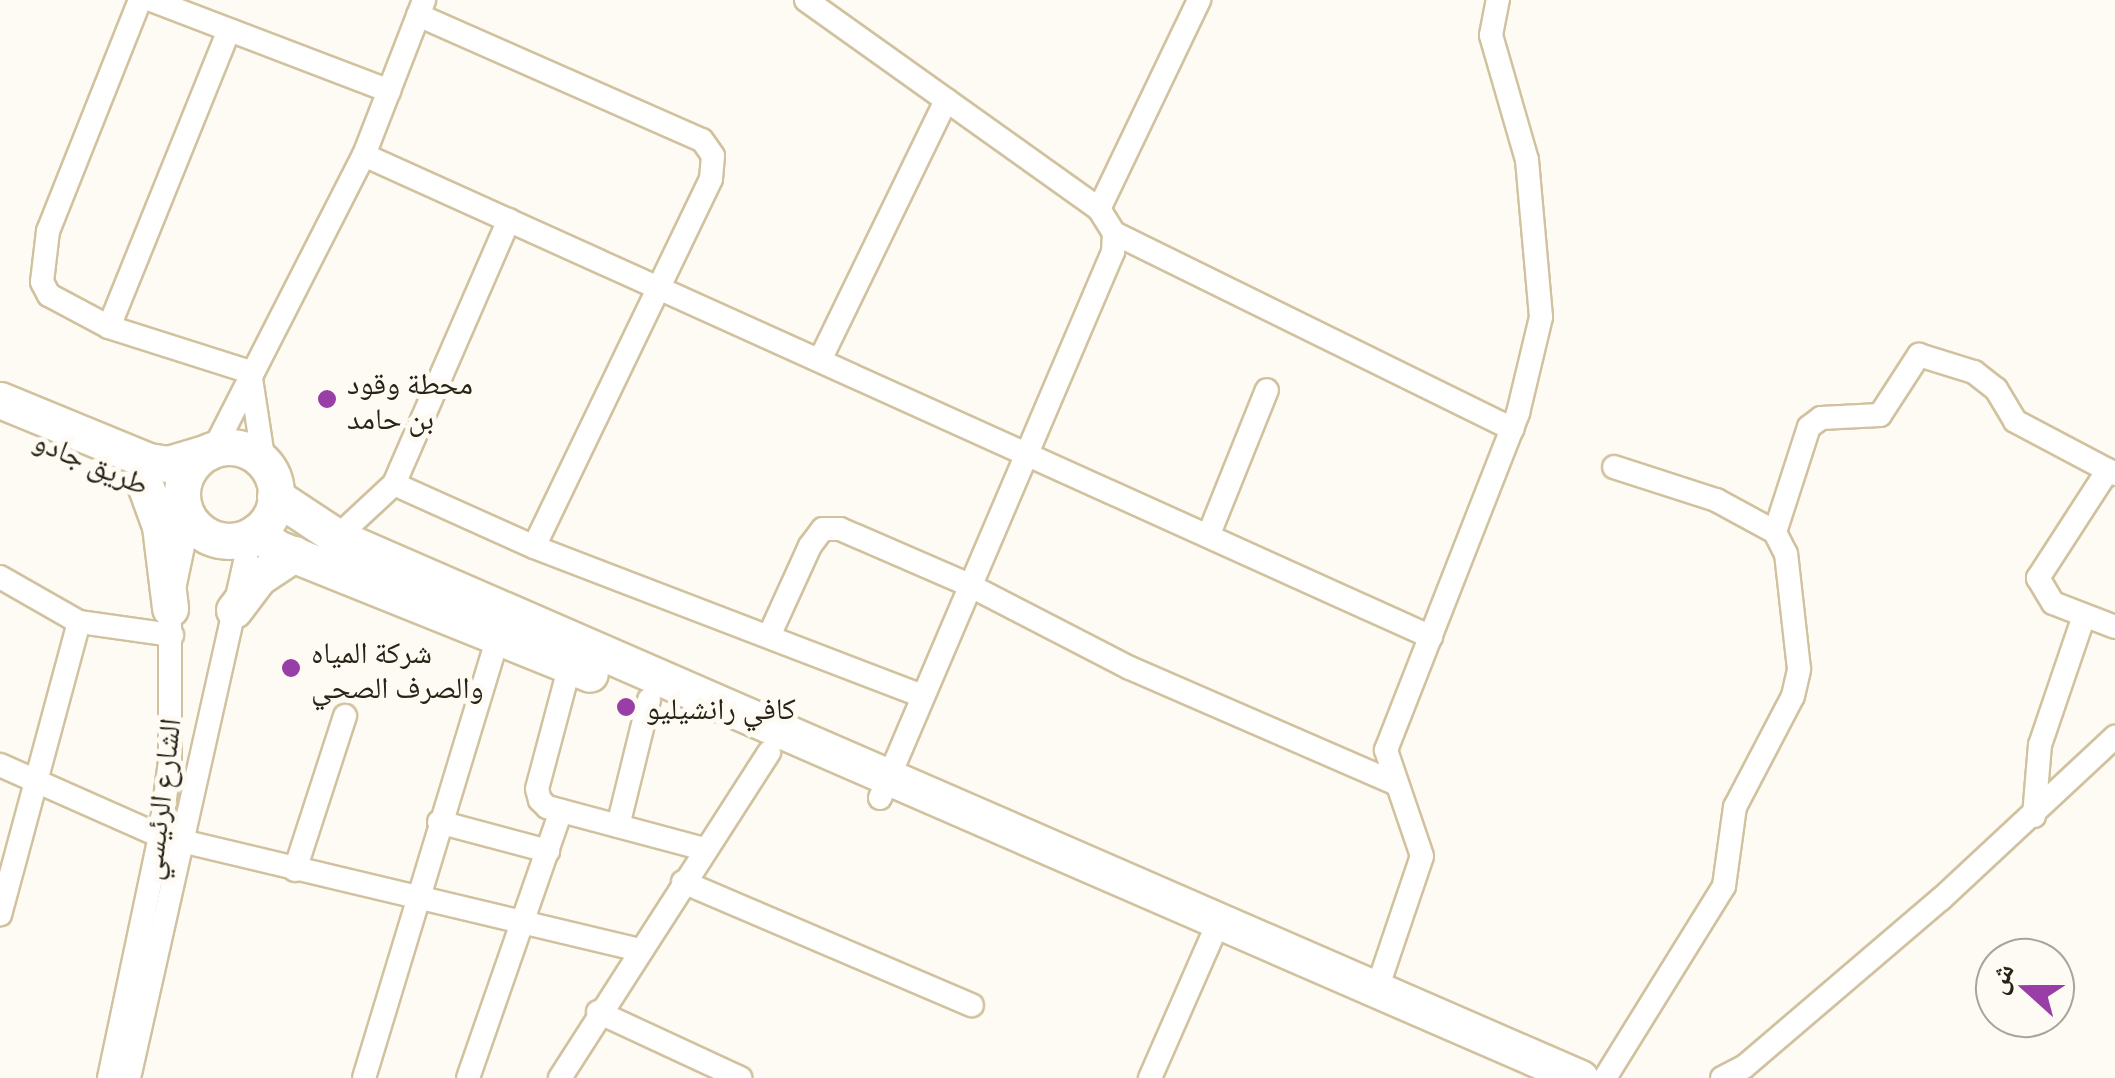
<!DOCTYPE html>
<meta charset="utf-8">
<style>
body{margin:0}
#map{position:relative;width:2115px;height:1078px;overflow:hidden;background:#fefbf4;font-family:"Exo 2","Noto Naskh Arabic",sans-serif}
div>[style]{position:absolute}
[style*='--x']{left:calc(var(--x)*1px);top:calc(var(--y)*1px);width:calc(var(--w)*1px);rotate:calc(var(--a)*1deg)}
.roads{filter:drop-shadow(2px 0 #d1c29f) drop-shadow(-2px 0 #d1c29f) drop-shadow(0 2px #d1c29f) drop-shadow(0 -2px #d1c29f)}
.minor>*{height:22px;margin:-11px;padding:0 11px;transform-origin:11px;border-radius:11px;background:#fff}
.highway>*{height:35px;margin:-17.5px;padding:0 17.5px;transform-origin:17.5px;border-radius:17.5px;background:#fff}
.highway>.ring{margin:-17.5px;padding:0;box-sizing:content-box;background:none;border:35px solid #fff;border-radius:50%}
.dots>*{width:28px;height:28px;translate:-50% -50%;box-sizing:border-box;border:5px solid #fefbf4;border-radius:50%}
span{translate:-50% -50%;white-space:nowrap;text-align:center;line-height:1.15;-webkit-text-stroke:10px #fefbf4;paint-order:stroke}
.poi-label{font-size:30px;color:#282315}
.left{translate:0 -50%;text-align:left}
.street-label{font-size:30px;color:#282315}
.north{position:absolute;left:1975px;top:938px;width:100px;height:100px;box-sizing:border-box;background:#fefbf4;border:2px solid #a8a59b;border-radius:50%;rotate:291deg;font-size:28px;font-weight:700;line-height:40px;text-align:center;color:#282315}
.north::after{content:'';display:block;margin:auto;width:35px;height:45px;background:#993da7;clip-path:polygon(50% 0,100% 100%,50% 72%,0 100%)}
</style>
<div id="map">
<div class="roads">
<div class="minor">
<i style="--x:140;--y:0;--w:249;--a:111.7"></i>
<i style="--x:48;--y:231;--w:51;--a:96.7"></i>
<i style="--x:42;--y:282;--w:15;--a:62"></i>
<i style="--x:49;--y:295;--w:68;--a:28.1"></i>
<i style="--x:109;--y:327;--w:148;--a:17.7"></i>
<i style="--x:151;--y:0;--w:255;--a:20.9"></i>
<i style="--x:806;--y:0;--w:360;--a:35.5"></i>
<i style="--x:1099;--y:209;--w:28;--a:58"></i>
<i style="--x:1114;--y:233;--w:444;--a:26.2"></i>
<i style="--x:418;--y:15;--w:310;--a:23.8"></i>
<i style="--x:702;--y:140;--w:19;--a:55"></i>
<i style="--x:713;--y:156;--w:23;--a:95"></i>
<i style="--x:711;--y:179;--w:408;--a:115.7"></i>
<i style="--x:364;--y:155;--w:1171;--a:24.31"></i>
<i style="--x:1099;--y:209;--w:232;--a:-64.4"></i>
<i style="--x:109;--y:327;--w:320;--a:-68"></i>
<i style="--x:820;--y:360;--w:289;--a:-64.1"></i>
<i style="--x:250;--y:372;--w:93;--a:81.3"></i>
<i style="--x:214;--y:449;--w:330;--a:-63"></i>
<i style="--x:364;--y:155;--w:166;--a:-68.8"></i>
<i style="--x:2108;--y:470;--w:129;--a:122.9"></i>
<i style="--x:2038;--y:578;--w:29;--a:59"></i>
<i style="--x:2053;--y:603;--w:66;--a:21.2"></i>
<i style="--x:394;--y:484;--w:154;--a:24.2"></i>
<i style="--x:534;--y:547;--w:416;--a:21"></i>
<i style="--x:1775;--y:532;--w:110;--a:-72.1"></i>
<i style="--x:1809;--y:427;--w:15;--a:-37"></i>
<i style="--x:1821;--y:418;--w:59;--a:-2.9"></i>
<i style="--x:1880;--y:415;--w:72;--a:-57"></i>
<i style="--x:1919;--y:355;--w:58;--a:17.2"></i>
<i style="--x:1974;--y:372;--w:28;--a:38"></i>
<i style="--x:1996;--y:389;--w:37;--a:59"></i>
<i style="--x:2015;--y:421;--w:113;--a:27.9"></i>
<i style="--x:1209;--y:534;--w:155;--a:-68.1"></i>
<i style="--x:337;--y:537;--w:78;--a:-42.9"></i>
<i style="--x:394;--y:484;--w:288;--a:-66.5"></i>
<i style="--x:0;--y:577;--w:91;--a:29.7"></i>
<i style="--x:79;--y:622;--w:303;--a:105.1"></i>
<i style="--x:79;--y:622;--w:94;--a:8"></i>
<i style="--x:769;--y:636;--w:99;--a:-65.5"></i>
<i style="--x:810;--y:546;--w:21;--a:-53"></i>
<i style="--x:823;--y:529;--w:17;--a:0"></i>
<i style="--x:840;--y:529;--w:138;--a:23.4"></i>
<i style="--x:967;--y:584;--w:183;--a:27.3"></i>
<i style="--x:1130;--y:668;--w:289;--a:23.5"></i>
<i style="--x:570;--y:665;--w:128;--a:104.9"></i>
<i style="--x:537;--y:789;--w:11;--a:75"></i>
<i style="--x:540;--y:800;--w:10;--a:45"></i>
<i style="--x:547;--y:807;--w:163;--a:15"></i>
<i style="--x:0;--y:765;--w:175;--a:23.9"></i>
<i style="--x:880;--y:798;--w:594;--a:-66.89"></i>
<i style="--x:1113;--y:252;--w:19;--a:-87"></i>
<i style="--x:2034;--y:816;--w:71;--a:-85.2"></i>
<i style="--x:2040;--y:745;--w:133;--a:-71.2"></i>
<i style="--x:439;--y:822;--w:113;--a:14.9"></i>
<i style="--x:618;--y:826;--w:130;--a:-76.2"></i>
<i style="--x:182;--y:841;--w:469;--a:13.4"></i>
<i style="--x:295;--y:870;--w:162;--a:-72"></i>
<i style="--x:683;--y:882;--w:314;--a:23.1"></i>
<i style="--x:1377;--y:989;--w:140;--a:-71.3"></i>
<i style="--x:1422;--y:856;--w:112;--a:-108.8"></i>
<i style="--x:1386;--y:750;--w:362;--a:-68.6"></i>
<i style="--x:1518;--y:413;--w:99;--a:-76.5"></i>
<i style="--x:1541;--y:317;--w:158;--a:-95.1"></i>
<i style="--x:1527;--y:160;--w:130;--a:-106.1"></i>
<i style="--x:1491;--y:35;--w:36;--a:-79"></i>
<i style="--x:598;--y:1012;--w:157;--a:24.9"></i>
<i style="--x:109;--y:1078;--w:247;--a:-78.1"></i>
<i style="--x:160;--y:836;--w:76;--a:-82.4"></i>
<i style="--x:170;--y:761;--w:153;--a:-90"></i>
<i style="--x:170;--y:608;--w:92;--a:-78.1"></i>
<i style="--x:129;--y:1078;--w:557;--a:-77.34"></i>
<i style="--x:364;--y:1078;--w:463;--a:-73.1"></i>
<i style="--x:468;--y:1078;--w:283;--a:-70.8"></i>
<i style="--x:560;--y:1078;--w:387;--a:-57.3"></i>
<i style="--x:1150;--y:1078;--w:152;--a:-66.3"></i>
<i style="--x:1605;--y:1078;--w:226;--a:-58.2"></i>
<i style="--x:1724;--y:886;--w:80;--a:-82.1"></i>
<i style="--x:1735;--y:807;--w:125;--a:-62.4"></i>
<i style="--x:1793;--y:696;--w:28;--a:-77"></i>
<i style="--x:1799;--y:669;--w:116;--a:-96.4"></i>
<i style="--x:1786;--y:554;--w:25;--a:-117"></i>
<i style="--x:1775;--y:532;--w:67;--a:-151.5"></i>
<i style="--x:1716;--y:500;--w:107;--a:-162.1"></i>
<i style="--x:1722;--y:1078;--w:25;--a:-27"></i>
<i style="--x:1744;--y:1067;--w:259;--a:-40.5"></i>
<i style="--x:1941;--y:899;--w:238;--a:-43"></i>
</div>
<div class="highway">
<i style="--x:0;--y:400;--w:161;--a:22.3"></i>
<i style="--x:149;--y:461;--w:19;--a:9"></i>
<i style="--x:168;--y:464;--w:42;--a:-16.7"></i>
<i class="ring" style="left:182px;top:447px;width:59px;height:59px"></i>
<i style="--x:144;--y:482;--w:47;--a:70"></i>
<i style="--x:160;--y:526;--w:83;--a:83"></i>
<i style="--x:275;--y:496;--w:74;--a:33.5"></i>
<i style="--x:337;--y:537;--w:1356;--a:23.52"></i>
<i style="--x:256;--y:532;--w:26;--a:37"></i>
<i style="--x:277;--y:548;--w:337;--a:21.9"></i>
<i style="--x:234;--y:610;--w:41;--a:-52.9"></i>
<i style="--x:259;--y:577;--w:42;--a:-33.3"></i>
</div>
</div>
<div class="dots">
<i style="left:327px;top:399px;background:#993da7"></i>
<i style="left:291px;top:668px;background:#993da7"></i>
<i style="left:626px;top:707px;background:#993da7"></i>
</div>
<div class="poi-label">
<span class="left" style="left:347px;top:399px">محطة وقود<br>بن حامد</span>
<span class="left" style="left:311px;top:668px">شركة المياه<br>والصرف الصحي</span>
<span class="left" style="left:646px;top:707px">كافي رانشيليو</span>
</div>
<div class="street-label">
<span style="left:92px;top:461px;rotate:23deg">طريق جادو</span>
<span style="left:159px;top:799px;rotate:-83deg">الشارع الرئيسي</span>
</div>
<div class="north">ش</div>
</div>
